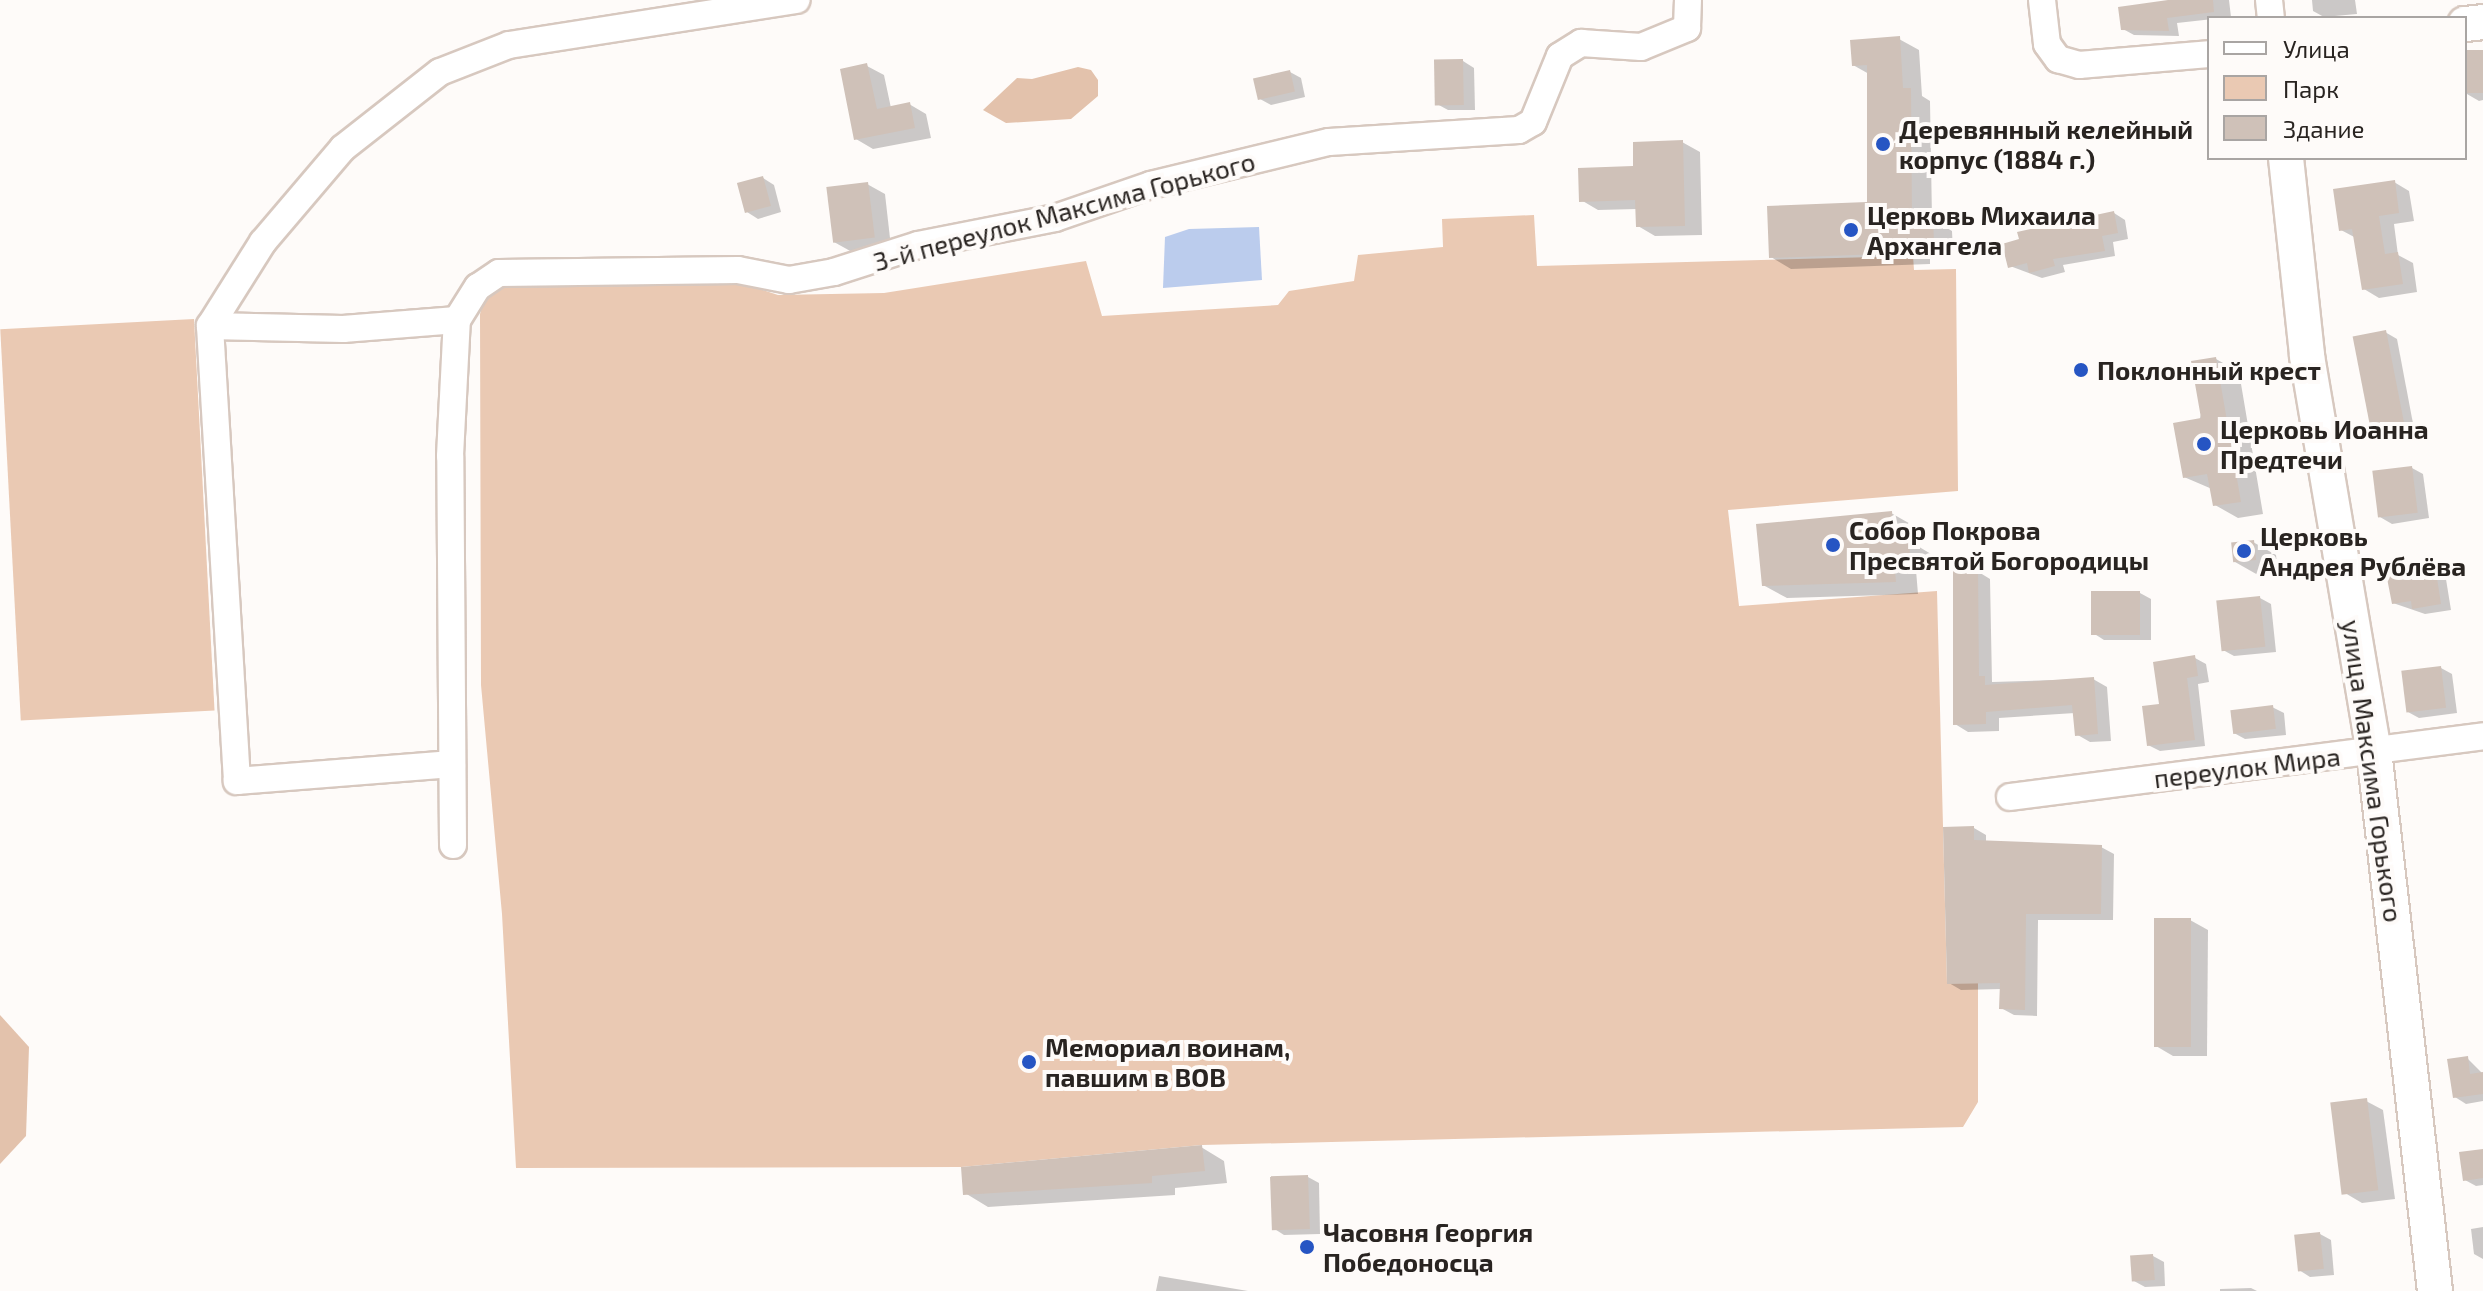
<!DOCTYPE html>
<meta charset="utf-8">
<style>
body{margin:0}
#map{position:relative;width:2483px;height:1291px;overflow:hidden;background:#fefbf9;font-family:"Exo 2",sans-serif}
div>[style]{position:absolute}
[style*='--x']{left:calc(var(--x)*1px);top:calc(var(--y)*1px);width:calc(var(--w)*1px);rotate:calc(var(--a)*1deg)}
.green>*{inset:0;background:#eac9b3;transform-origin:0 0}
.forest>*{inset:0;background:#e3c2ac}
.water>*{inset:0;background:#bbcced}
.shadow>*{inset:0;background:#0003}
.building>*{inset:0;background:#cfc1b8;transform-origin:0 0}
.roads{filter:drop-shadow(2px 0 #d7c8bf) drop-shadow(-2px 0 #d7c8bf) drop-shadow(0 2px #d7c8bf) drop-shadow(0 -2px #d7c8bf)}
.minor>*{height:26px;margin:-13px;padding:0 13px;transform-origin:13px;border-radius:13px;background:#fff}
.tertiary>*{height:34px;margin:-17px;padding:0 17px;transform-origin:17px;border-radius:17px;background:#fff}
.dots>*{width:22px;height:22px;translate:-50% -50%;box-sizing:border-box;border:4px solid #fefbf9;border-radius:50%}
span{translate:-50% -50%;white-space:nowrap;text-align:center;line-height:1.15;-webkit-text-stroke:8px #fefbf9;paint-order:stroke}
.poi-label{font-size:26px;color:#292421;font-weight:700}
.left{translate:0 -50%;text-align:left}
.street-label{font-size:26px;color:#292421}
.legend{position:absolute;left:2207px;top:16px;width:260px;height:144px;box-sizing:border-box;background:#fefbf9;border:2px solid #a9a5a3;margin:0;padding:10px 14px;list-style:none;font-size:24px;color:#292421}
.legend li{display:flex;align-items:center;gap:16px;height:40px}
.legend b{width:40px;border:2px solid #a9a5a3}
</style>
<div id="map">
<div class="green">
<i style="clip-path:polygon(1534px 215px,1537px 266px,1913px 256px,1914px 270px,1956px 269px,1958px 491px,1728px 510px,1739px 606px,1937px 591px,1947px 983px,1978px 983px,1978px 1102px,1963px 1127px,1202px 1145px,961px 1167px,516px 1168px,502px 914px,481px 685px,480px 314px,485px 297px,506px 283px,724px 277px,778px 295px,884px 293px,1086px 261px,1102px 316px,1278px 305px,1289px 291px,1354px 281px,1358px 255px,1443px 247px,1442px 219px)"></i>
<i style="left:194px;top:319px;width:392px;height:194px;rotate:87deg"></i>
</div>
<div class="forest">
<i style="clip-path:polygon(1078px 67px,1091px 70px,1098px 80px,1098px 96px,1071px 119px,1006px 123px,983px 110px,1017px 78px,1032px 79px)"></i>
<i style="clip-path:polygon(0 1015px,29px 1047px,26px 1136px,0 1164px)"></i>
</div>
<div class="water">
<i style="clip-path:polygon(1259px 227px,1262px 280px,1163px 288px,1165px 237px,1189px 229px)"></i>
</div>
<div class="shadow">
<i style="clip-path:polygon(2183px 0,2229px 0,2231px 17px,2177px 23px,2179px 36px,2134px 35px,2123px 29px)"></i>
<i style="clip-path:polygon(2312px 0,2355px 0,2357px 14px,2324px 17px,2313px 11px)"></i>
<i style="clip-path:polygon(1899px 39px,1919px 50px,1922px 96px,1930px 101px,1932px 219px,1952px 231px,1953px 252px,1930px 253px,1930px 264px,1791px 269px,1771px 257px,1869px 204px,1869px 74px,1853px 65px)"></i>
<i style="clip-path:polygon(2483px 52px,2483px 100px,2479px 101px,2467px 94px,2465px 54px)"></i>
<i style="clip-path:polygon(1463px 61px,1474px 68px,1475px 110px,1448px 110px,1437px 104px)"></i>
<i style="clip-path:polygon(867px 66px,884px 75px,891px 108px,909px 104px,926px 114px,931px 138px,873px 149px,856px 139px)"></i>
<i style="clip-path:polygon(1290px 72px,1301px 78px,1305px 97px,1271px 105px,1260px 99px)"></i>
<i style="clip-path:polygon(1682px 142px,1700px 152px,1702px 235px,1655px 236px,1638px 226px,1637px 209px,1598px 210px,1581px 200px)"></i>
<i style="clip-path:polygon(763px 178px,774px 185px,781px 212px,758px 219px,747px 212px)"></i>
<i style="clip-path:polygon(2394px 182px,2409px 191px,2414px 221px,2394px 224px,2398px 255px,2413px 263px,2417px 292px,2379px 298px,2364px 289px,2356px 238px,2341px 230px)"></i>
<i style="clip-path:polygon(867px 184px,885px 194px,891px 247px,852px 252px,834px 242px)"></i>
<i style="clip-path:polygon(2114px 213px,2125px 220px,2128px 239px,2113px 242px,2115px 256px,2063px 265px,2065px 272px,2042px 278px,2010px 266px,2022px 241px)"></i>
<i style="clip-path:polygon(2385px 332px,2397px 339px,2415px 434px,2381px 439px,2369px 432px)"></i>
<i style="clip-path:polygon(2216px 359px,2239px 372px,2263px 514px,2238px 518px,2215px 505px,2212px 489px,2184px 477px)"></i>
<i style="clip-path:polygon(2412px 468px,2423px 474px,2429px 518px,2392px 524px,2380px 517px)"></i>
<i style="clip-path:polygon(1891px 513px,1914px 526px,1916px 545px,1931px 554px,1932px 569px,1916px 570px,1918px 594px,1787px 598px,1763px 585px)"></i>
<i style="clip-path:polygon(2253px 542px,2276px 555px,2278px 573px,2258px 575px,2235px 562px)"></i>
<i style="clip-path:polygon(2434px 567px,2445px 573px,2451px 610px,2425px 614px,2393px 603px)"></i>
<i style="clip-path:polygon(1977px 571px,1990px 579px,1992px 682px,2093px 679px,2107px 687px,2111px 741px,2090px 742px,2076px 734px,2075px 713px,1999px 718px,1999px 731px,1968px 732px,1955px 724px)"></i>
<i style="clip-path:polygon(2140px 593px,2151px 599px,2151px 640px,2104px 640px,2093px 633px)"></i>
<i style="clip-path:polygon(2260px 598px,2271px 604px,2276px 652px,2234px 656px,2223px 650px)"></i>
<i style="clip-path:polygon(2195px 658px,2206px 664px,2209px 682px,2198px 684px,2205px 746px,2160px 751px,2148px 745px,2161px 706px)"></i>
<i style="clip-path:polygon(2441px 668px,2452px 674px,2457px 713px,2419px 718px,2408px 712px)"></i>
<i style="clip-path:polygon(2272px 707px,2284px 713px,2286px 735px,2245px 739px,2234px 733px)"></i>
<i style="clip-path:polygon(1974px 828px,1986px 835px,1986px 842px,2101px 847px,2114px 854px,2113px 920px,2038px 920px,2037px 1016px,2014px 1015px,2001px 1008px,2002px 989px,1961px 990px,1949px 983px)"></i>
<i style="clip-path:polygon(2190px 920px,2208px 930px,2207px 1056px,2173px 1056px,2156px 1046px)"></i>
<i style="clip-path:polygon(2467px 1058px,2483px 1074px,2483px 1101px,2466px 1104px,2455px 1097px)"></i>
<i style="clip-path:polygon(2366px 1101px,2383px 1110px,2395px 1199px,2362px 1203px,2345px 1193px)"></i>
<i style="clip-path:polygon(1201px 1147px,1224px 1161px,1227px 1183px,1175px 1188px,1175px 1195px,988px 1207px,965px 1193px)"></i>
<i style="clip-path:polygon(2483px 1151px,2483px 1185px,2476px 1186px,2465px 1180px)"></i>
<i style="clip-path:polygon(1308px 1177px,1319px 1183px,1320px 1234px,1284px 1235px,1273px 1228px)"></i>
<i style="clip-path:polygon(2483px 1227px,2483px 1259px,2474px 1254px,2471px 1229px)"></i>
<i style="clip-path:polygon(2320px 1234px,2331px 1240px,2334px 1275px,2310px 1277px,2299px 1270px)"></i>
<i style="clip-path:polygon(2153px 1256px,2164px 1262px,2165px 1286px,2145px 1287px,2134px 1281px)"></i>
<i style="clip-path:polygon(1159px 1276px,1248px 1291px,1156px 1291px)"></i>
<i style="clip-path:polygon(2251px 1288px,2257px 1291px,2220px 1291px,2220px 1289px)"></i>
</div>
<div class="building">
<i style="clip-path:polygon(2168px 0,2213px 0,2214px 12px,2167px 18px,2169px 31px,2121px 30px,2118px 7px)"></i>
<i style="clip-path:polygon(1900px 36px,1903px 88px,1911px 88px,1912px 219px,1933px 218px,1934px 242px,1910px 243px,1911px 253px,1769px 258px,1767px 206px,1867px 202px,1867px 65px,1852px 66px,1850px 40px)"></i>
<i style="left:2483px;top:50px;width:43px;height:18px;rotate:90deg"></i>
<i style="left:1463px;top:59px;width:46px;height:29px;rotate:89deg"></i>
<i style="clip-path:polygon(867px 63px,877px 109px,910px 102px,915px 128px,854px 140px,840px 69px)"></i>
<i style="left:1290px;top:70px;width:22px;height:38px;rotate:77deg"></i>
<i style="clip-path:polygon(1683px 140px,1685px 226px,1636px 227px,1635px 200px,1579px 202px,1578px 168px,1633px 166px,1633px 142px)"></i>
<i style="left:763px;top:176px;width:31px;height:27px;rotate:75deg"></i>
<i style="clip-path:polygon(2395px 180px,2399px 213px,2379px 216px,2385px 254px,2398px 252px,2403px 284px,2362px 290px,2352px 229px,2339px 231px,2333px 189px)"></i>
<i style="left:868px;top:182px;width:56px;height:42px;rotate:83deg"></i>
<i style="clip-path:polygon(2114px 211px,2118px 233px,2102px 236px,2105px 251px,2053px 259px,2055px 266px,2029px 273px,2027px 263px,2008px 268px,2002px 244px,2019px 239px,2017px 232px)"></i>
<i style="left:2386px;top:330px;width:100px;height:34px;rotate:79deg"></i>
<i style="clip-path:polygon(2216px 357px,2241px 502px,2213px 506px,2207px 474px,2183px 478px,2173px 423px,2201px 418px,2191px 361px)"></i>
<i style="left:2412px;top:466px;width:47px;height:40px;rotate:83deg"></i>
<i style="clip-path:polygon(1892px 511px,1894px 540px,1909px 539px,1910px 556px,1894px 558px,1896px 582px,1762px 586px,1756px 524px)"></i>
<i style="left:2254px;top:540px;width:20px;height:23px;rotate:84deg"></i>
<i style="clip-path:polygon(2435px 565px,2441px 604px,2412px 609px,2411px 601px,2392px 604px,2386px 573px)"></i>
<i style="clip-path:polygon(1978px 569px,1979px 676px,1985px 676px,1985px 685px,2094px 677px,2098px 734px,2075px 736px,2072px 705px,1986px 712px,1986px 724px,1953px 725px,1953px 570px)"></i>
<i style="left:2091px;top:591px;width:49px;height:44px"></i>
<i style="left:2260px;top:596px;width:51px;height:44px;rotate:84deg"></i>
<i style="clip-path:polygon(2195px 655px,2198px 676px,2187px 678px,2195px 740px,2147px 746px,2142px 706px,2159px 704px,2153px 662px)"></i>
<i style="left:2441px;top:666px;width:42px;height:40px;rotate:83deg"></i>
<i style="left:2273px;top:705px;width:24px;height:43px;rotate:83deg"></i>
<i style="clip-path:polygon(1974px 826px,1974px 840px,2102px 845px,2101px 914px,2026px 914px,2025px 1010px,1999px 1009px,2000px 983px,1947px 984px,1943px 827px)"></i>
<i style="left:2191px;top:918px;width:129px;height:37px;rotate:90deg"></i>
<i style="clip-path:polygon(2468px 1056px,2470px 1074px,2483px 1072px,2483px 1094px,2453px 1098px,2447px 1059px)"></i>
<i style="left:2367px;top:1098px;width:93px;height:37px;rotate:83deg"></i>
<i style="clip-path:polygon(1202px 1145px,1205px 1171px,1152px 1176px,1152px 1183px,963px 1195px,961px 1167px)"></i>
<i style="clip-path:polygon(2483px 1149px,2483px 1178px,2463px 1181px,2459px 1152px)"></i>
<i style="left:1308px;top:1175px;width:54px;height:38px;rotate:88deg"></i>
<i style="left:2320px;top:1232px;width:37px;height:26px;rotate:84deg"></i>
<i style="left:2153px;top:1254px;width:26px;height:23px;rotate:86deg"></i>
</div>
<div class="roads">
<div class="minor">
<i style="--x:2042;--y:0;--w:44;--a:83.5"></i>
<i style="--x:2047;--y:44;--w:19;--a:54"></i>
<i style="--x:2058;--y:59;--w:22;--a:16"></i>
<i style="--x:2079;--y:65;--w:130;--a:-4.8"></i>
<i style="--x:2269;--y:0;--w:18;--a:84"></i>
<i style="--x:210;--y:326;--w:133;--a:1.3"></i>
<i style="--x:343;--y:329;--w:114;--a:-4.5"></i>
<i style="--x:452;--y:764;--w:216;--a:175.5"></i>
<i style="--x:237;--y:781;--w:456;--a:-93.4"></i>
<i style="--x:210;--y:326;--w:99;--a:-57.8"></i>
<i style="--x:263;--y:242;--w:123;--a:-49.6"></i>
<i style="--x:343;--y:148;--w:123;--a:-38.1"></i>
<i style="--x:440;--y:72;--w:74;--a:-21.4"></i>
<i style="--x:509;--y:45;--w:291;--a:-8.9"></i>
<i style="--x:2010;--y:797;--w:477;--a:-7.3"></i>
<i style="--x:453;--y:845;--w:389;--a:-90.4"></i>
<i style="--x:450;--y:456;--w:136;--a:-87.1"></i>
<i style="--x:457;--y:320;--w:39;--a:-58"></i>
<i style="--x:478;--y:287;--w:25;--a:-34"></i>
<i style="--x:499;--y:273;--w:239;--a:-0.7"></i>
<i style="--x:738;--y:270;--w:52;--a:11.1"></i>
<i style="--x:789;--y:280;--w:46;--a:-10.1"></i>
<i style="--x:834;--y:272;--w:88;--a:-17.8"></i>
<i style="--x:918;--y:245;--w:140;--a:-11.1"></i>
<i style="--x:1055;--y:218;--w:102;--a:-19"></i>
<i style="--x:1151;--y:185;--w:183;--a:-13.6"></i>
<i style="--x:1329;--y:142;--w:190;--a:-3.6"></i>
<i style="--x:1519;--y:130;--w:16;--a:-30"></i>
<i style="--x:1533;--y:122;--w:71;--a:-67.8"></i>
<i style="--x:1560;--y:56;--w:25;--a:-32"></i>
<i style="--x:1581;--y:43;--w:60;--a:3.8"></i>
<i style="--x:1641;--y:47;--w:50;--a:-22.4"></i>
<i style="--x:1687;--y:28;--w:28;--a:-88"></i>
</div>
<div class="tertiary">
<i style="--x:2465;--y:24;--w:18;--a:-6"></i>
<i style="--x:2286;--y:158;--w:199;--a:83.9"></i>
<i style="--x:2307;--y:356;--w:401;--a:80.4"></i>
<i style="--x:2374;--y:751;--w:543;--a:83.56"></i>
</div>
</div>
<div class="dots">
<i style="left:1883px;top:144px;background:#2655c3"></i>
<i style="left:1851px;top:230px;background:#2655c3"></i>
<i style="left:2081px;top:370px;background:#2655c3"></i>
<i style="left:2204px;top:444px;background:#2655c3"></i>
<i style="left:1833px;top:545px;background:#2655c3"></i>
<i style="left:2244px;top:551px;background:#2655c3"></i>
<i style="left:1029px;top:1062px;background:#2655c3"></i>
<i style="left:1307px;top:1247px;background:#2655c3"></i>
</div>
<div class="poi-label">
<span class="left" style="left:1899px;top:144px">Деревянный келейный<br>корпус (1884 г.)</span>
<span class="left" style="left:1867px;top:230px">Церковь Михаила<br>Архангела</span>
<span class="left" style="left:2097px;top:370px">Поклонный крест</span>
<span class="left" style="left:2220px;top:444px">Церковь Иоанна<br>Предтечи</span>
<span class="left" style="left:1849px;top:545px">Собор Покрова<br>Пресвятой Богородицы</span>
<span class="left" style="left:2260px;top:551px">Церковь<br>Андрея Рублёва</span>
<span class="left" style="left:1045px;top:1062px">Мемориал воинам,<br>павшим в ВОВ</span>
<span class="left" style="left:1323px;top:1247px">Часовня Георгия<br>Победоносца</span>
</div>
<div class="street-label">
<span style="left:1064px;top:211px;rotate:-15deg">3-й переулок Максима Горького</span>
<span style="left:2247px;top:767px;rotate:-7deg">переулок Мира</span>
<span style="left:2373px;top:771px;rotate:82deg">улица Максима Горького</span>
</div>
<ul class="legend">
<li><b style="height:10px;background:#fff"></b>Улица</li>
<li><b style="height:22px;background:#eac9b3"></b>Парк</li>
<li><b style="height:22px;background:#cfc1b8"></b>Здание</li>
</ul>
</div>
